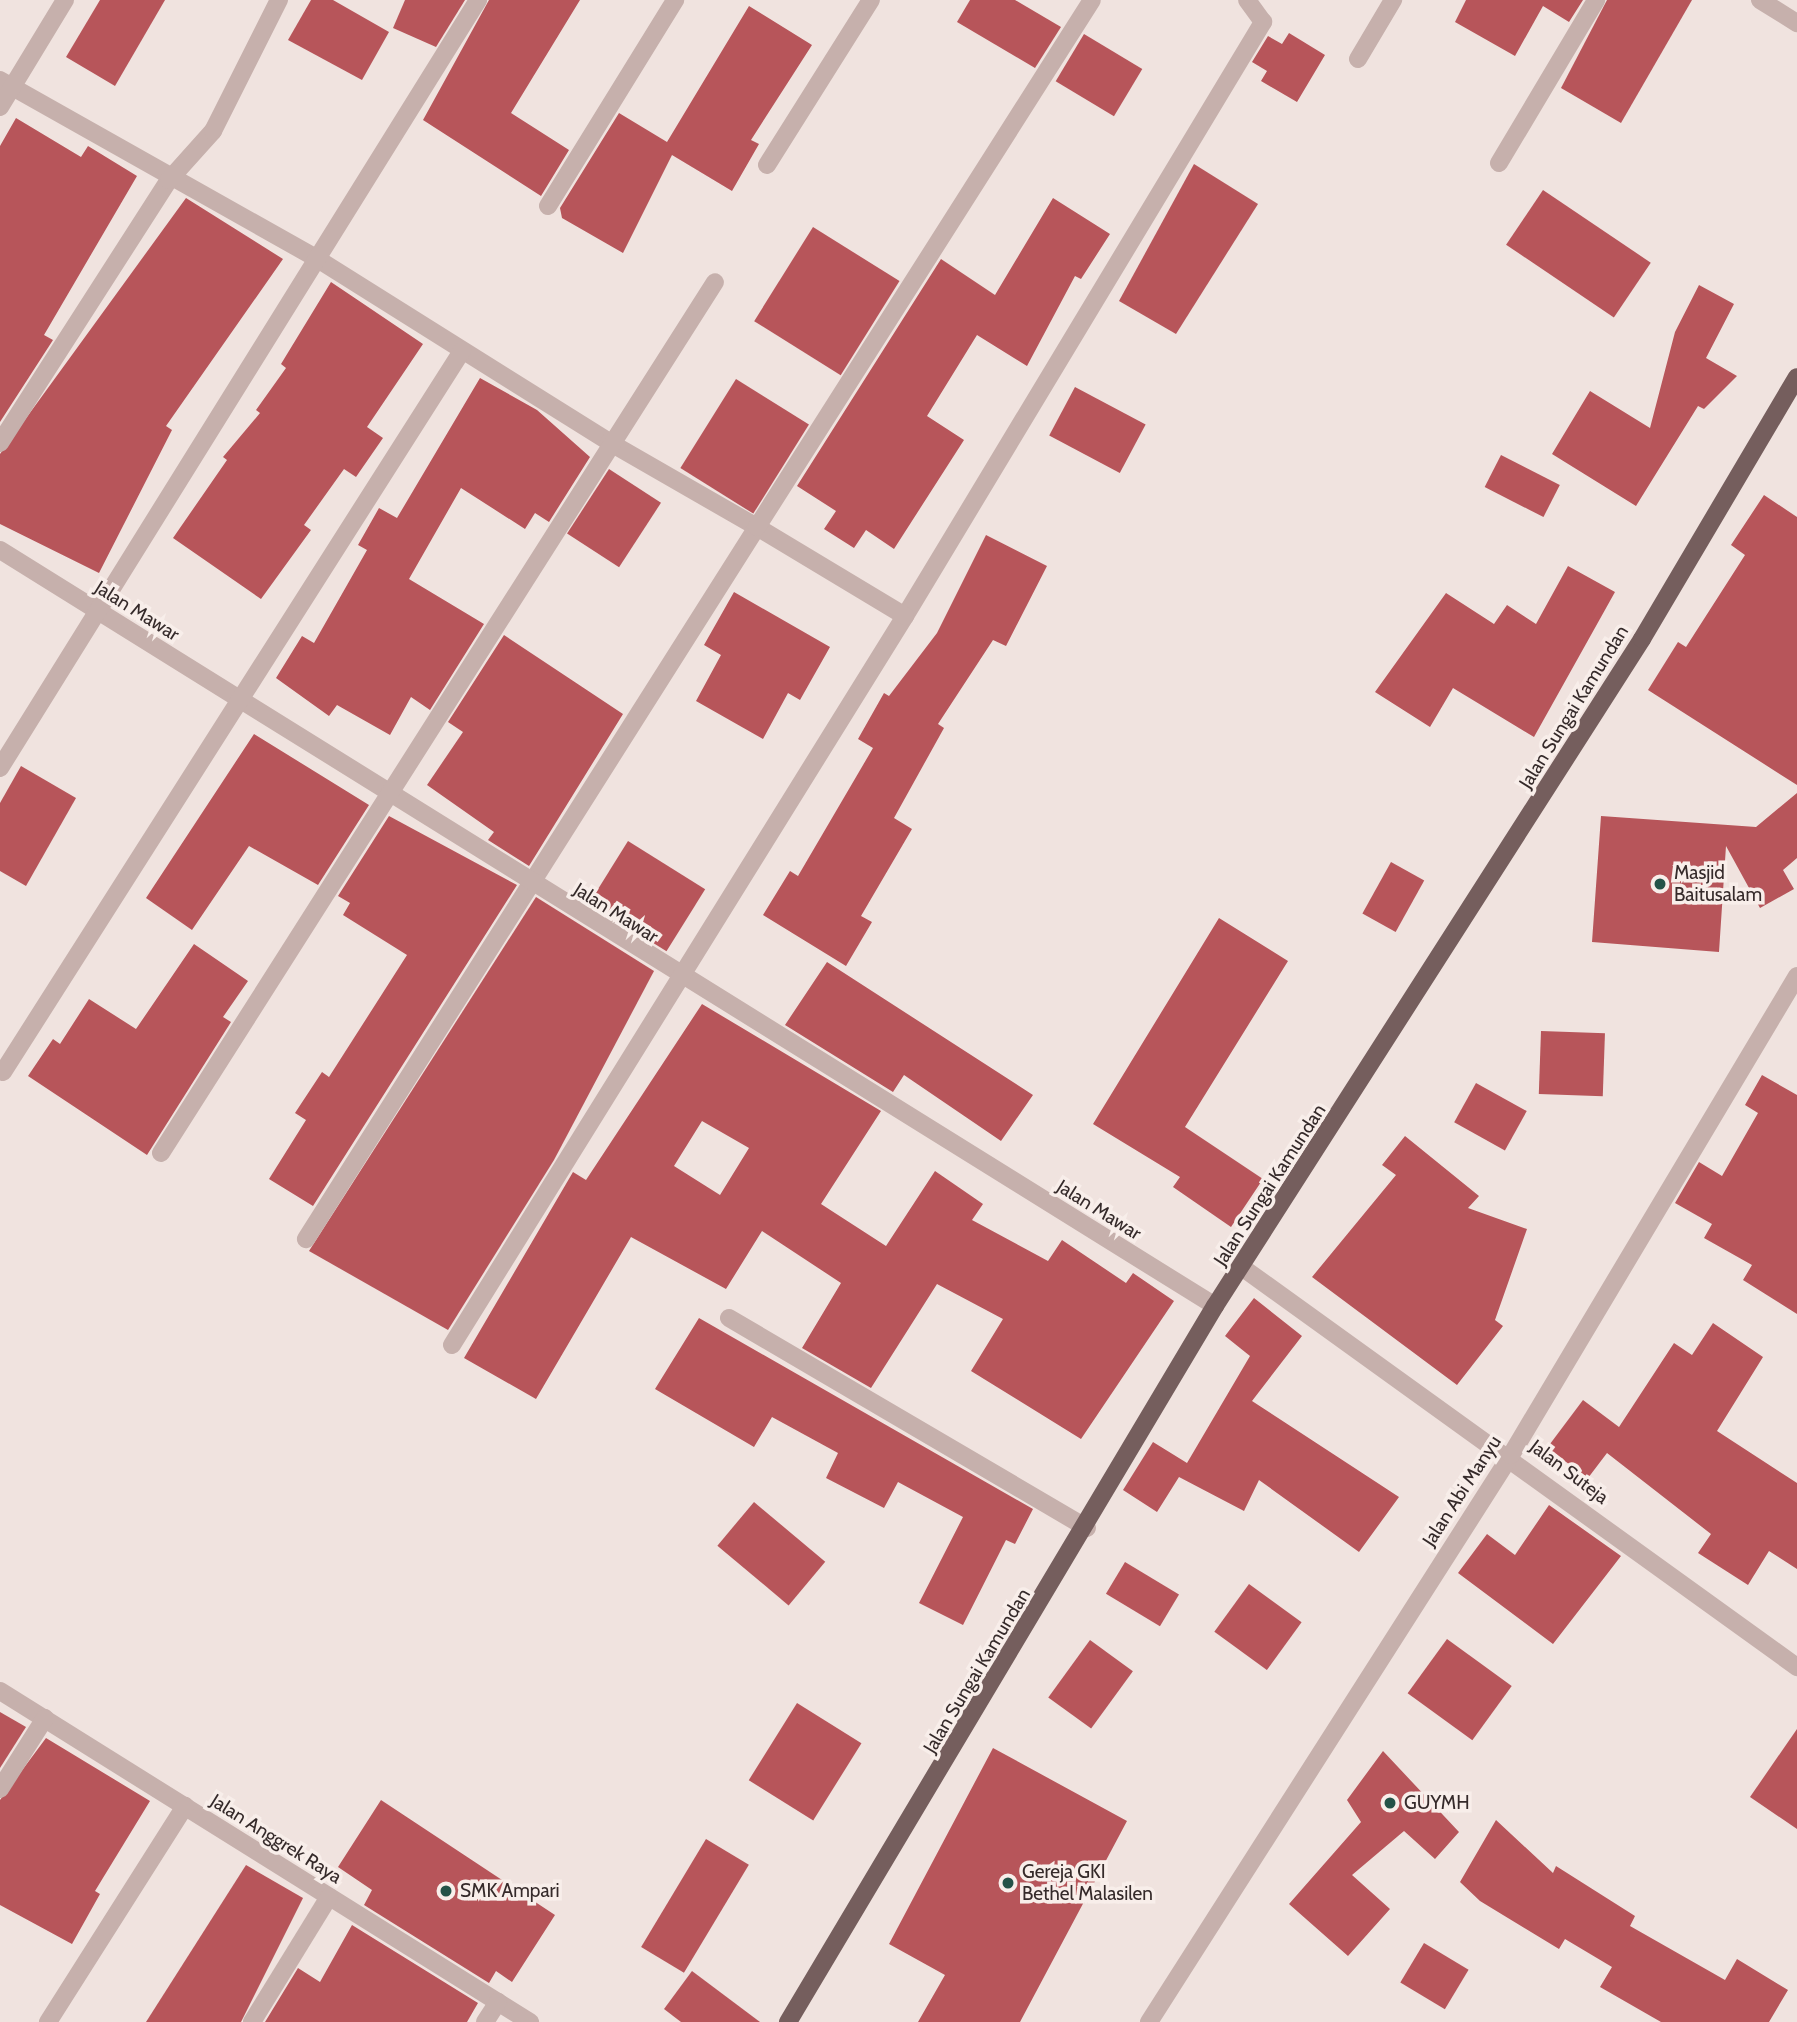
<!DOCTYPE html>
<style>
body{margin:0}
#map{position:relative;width:1797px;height:2022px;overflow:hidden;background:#f0e3df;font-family:Cabin,sans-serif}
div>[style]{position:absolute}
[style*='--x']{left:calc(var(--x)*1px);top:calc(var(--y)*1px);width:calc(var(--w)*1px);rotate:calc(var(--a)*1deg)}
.building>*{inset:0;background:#b7555a;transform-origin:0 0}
.minor>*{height:18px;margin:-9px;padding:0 9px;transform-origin:9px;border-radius:9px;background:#c6b0ac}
.major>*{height:18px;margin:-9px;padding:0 9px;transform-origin:9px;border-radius:9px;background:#755e5d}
.dots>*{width:19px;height:19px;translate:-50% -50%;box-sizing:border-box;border:4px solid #f8eeea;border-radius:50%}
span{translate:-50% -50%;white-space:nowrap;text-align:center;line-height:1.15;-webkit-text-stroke:7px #f8eeea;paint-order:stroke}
.street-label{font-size:19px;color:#352a2a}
.poi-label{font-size:19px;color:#352a2a}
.left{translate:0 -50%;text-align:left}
</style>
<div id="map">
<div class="building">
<i style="clip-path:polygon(100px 0,165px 0,115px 86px,66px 57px)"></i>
<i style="clip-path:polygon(311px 0,333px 0,389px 32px,362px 80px,288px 40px)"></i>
<i style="clip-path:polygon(405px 0,465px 0,436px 47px,393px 28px)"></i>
<i style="clip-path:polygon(489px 0,580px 0,511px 113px,569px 150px,541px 196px,423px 120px)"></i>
<i style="clip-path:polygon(970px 0,1015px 0,1061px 27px,1035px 68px,957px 22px)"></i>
<i style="clip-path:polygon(1466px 0,1583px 0,1569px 22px,1543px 6px,1515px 56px,1455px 22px)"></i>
<i style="clip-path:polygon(1607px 0,1692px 0,1621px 123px,1561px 88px)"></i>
<i style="clip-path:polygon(749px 6px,812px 45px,751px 140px,759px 144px,732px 191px,672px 155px,623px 253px,562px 218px,560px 208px,619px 113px,667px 142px)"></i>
<i style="clip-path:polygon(1289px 33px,1325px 55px,1297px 102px,1261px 81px,1267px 71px,1252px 62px,1268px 36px,1282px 44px)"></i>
<i style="left:1084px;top:34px;width:68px;height:55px;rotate:31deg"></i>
<i style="clip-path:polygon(16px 118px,81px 157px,88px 146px,137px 176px,44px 335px,53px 340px,0 422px,0 146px)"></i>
<i style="clip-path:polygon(1194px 164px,1258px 204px,1176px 334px,1119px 301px)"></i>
<i style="left:1543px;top:190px;width:130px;height:66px;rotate:34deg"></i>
<i style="clip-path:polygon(186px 198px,283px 259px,166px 426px,172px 430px,99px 573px,0 524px,0 454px)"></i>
<i style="clip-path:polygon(1053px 198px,1110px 234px,1081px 279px,1075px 276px,1027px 366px,977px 335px,927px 416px,964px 440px,894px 549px,866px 530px,854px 548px,824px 529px,836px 511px,797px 486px,941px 259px,995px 295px)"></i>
<i style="left:813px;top:227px;width:102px;height:111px;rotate:32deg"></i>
<i style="clip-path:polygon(331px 282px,423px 344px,367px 427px,383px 438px,356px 477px,344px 469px,304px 525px,311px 530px,261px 599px,173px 538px,227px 460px,223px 457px,260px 413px,256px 410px,286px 368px,281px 364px)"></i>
<i style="clip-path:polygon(1699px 285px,1734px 304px,1706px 358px,1737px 376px,1704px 409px,1698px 406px,1636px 506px,1552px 454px,1590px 391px,1650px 428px,1675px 332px)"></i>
<i style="clip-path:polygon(480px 378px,537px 410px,590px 457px,549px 522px,535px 513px,525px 529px,461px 488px,409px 579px,484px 624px,430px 710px,411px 697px,390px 735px,337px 705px,329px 716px,276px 678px,302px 636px,314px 643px,367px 550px,358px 545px,379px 508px,397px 518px)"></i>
<i style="left:736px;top:379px;width:86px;height:105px;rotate:32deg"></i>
<i style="left:1075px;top:387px;width:80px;height:55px;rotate:28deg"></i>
<i style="left:1501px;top:455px;width:66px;height:36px;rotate:27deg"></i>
<i style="left:609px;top:469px;width:62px;height:77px;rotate:33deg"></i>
<i style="clip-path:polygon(1764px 495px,1797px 517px,1797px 785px,1648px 690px,1678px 642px,1686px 647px,1745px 555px,1731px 545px)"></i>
<i style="clip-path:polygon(986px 535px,1047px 566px,1006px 646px,993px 640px,938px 724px,944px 728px,894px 818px,912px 829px,861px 916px,872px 922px,846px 966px,763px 915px,790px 871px,798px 876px,873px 748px,858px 739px,884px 693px,889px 696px,937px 633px)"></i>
<i style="clip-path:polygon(1568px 566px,1615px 592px,1534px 737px,1453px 688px,1430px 727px,1375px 692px,1446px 593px,1494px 624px,1507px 605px,1536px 624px)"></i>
<i style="clip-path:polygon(734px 592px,830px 647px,800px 700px,788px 693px,763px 739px,696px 701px,721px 655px,704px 645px)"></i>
<i style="clip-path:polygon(504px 635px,623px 714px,529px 866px,488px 840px,494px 832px,427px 785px,463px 732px,448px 722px)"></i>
<i style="clip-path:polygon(254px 734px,369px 805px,318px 885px,249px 846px,192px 930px,146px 898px)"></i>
<i style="clip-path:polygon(21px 766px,76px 798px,26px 886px,0 871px,0 803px)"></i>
<i style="clip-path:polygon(1797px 793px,1797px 858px,1783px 870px,1794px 889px,1760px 908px,1726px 846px,1719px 952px,1592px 942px,1601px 816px,1756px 827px)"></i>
<i style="clip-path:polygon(389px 816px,517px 885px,313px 1206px,269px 1179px,306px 1120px,295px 1113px,322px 1072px,329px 1077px,407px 955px,343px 915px,350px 903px,338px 896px)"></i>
<i style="left:628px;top:841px;width:91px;height:73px;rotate:32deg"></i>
<i style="left:1391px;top:862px;width:38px;height:59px;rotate:29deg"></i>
<i style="clip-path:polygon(536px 897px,654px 971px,554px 1160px,448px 1330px,309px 1251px)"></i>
<i style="clip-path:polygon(1219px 918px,1288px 961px,1185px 1127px,1263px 1179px,1231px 1227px,1173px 1187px,1180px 1177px,1093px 1124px)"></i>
<i style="clip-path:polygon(194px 944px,248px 981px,223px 1017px,231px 1022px,147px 1155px,28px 1076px,53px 1039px,60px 1044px,89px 999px,136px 1029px)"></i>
<i style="clip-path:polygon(827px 962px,1033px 1095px,1001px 1141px,904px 1075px,893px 1092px,785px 1025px)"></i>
<i style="clip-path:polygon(evenodd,702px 1004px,881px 1111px,821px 1204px,886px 1246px,935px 1171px,983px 1204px,972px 1220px,1048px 1261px,1062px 1240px,1126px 1283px,1133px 1273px,1174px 1301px,1081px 1439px,971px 1371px,1003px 1319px,937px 1284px,871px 1388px,802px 1348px,841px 1283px,762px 1231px,726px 1289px,631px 1237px,536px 1399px,464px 1358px,573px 1172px,586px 1180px,702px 1004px,702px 1121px,749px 1148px,720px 1195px,674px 1166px,702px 1121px)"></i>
<i style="left:1541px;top:1031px;width:64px;height:63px;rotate:2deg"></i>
<i style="clip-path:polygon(1762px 1075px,1797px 1095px,1797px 1314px,1743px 1280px,1752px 1265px,1704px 1238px,1712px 1224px,1675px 1203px,1699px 1162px,1722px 1176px,1758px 1113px,1745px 1105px)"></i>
<i style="left:1476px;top:1083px;width:58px;height:45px;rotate:29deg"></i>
<i style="clip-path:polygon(1405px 1136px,1479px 1196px,1468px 1208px,1527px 1229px,1495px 1320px,1503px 1326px,1457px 1385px,1312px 1277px,1396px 1175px,1382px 1165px)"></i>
<i style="clip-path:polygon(1254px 1298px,1302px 1336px,1252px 1401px,1399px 1497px,1359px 1552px,1259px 1480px,1244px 1511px,1179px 1477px,1157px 1512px,1123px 1490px,1153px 1442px,1187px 1463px,1250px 1356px,1225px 1336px)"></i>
<i style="clip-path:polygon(699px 1318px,1033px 1509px,1015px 1544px,1006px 1540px,963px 1625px,919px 1603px,963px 1517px,898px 1482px,884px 1508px,826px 1478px,838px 1453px,772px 1417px,754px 1447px,655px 1389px)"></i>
<i style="clip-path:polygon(1713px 1323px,1763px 1357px,1717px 1431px,1797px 1483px,1797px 1569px,1769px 1551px,1748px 1585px,1698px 1553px,1711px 1534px,1607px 1453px,1588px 1478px,1547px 1448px,1583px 1400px,1619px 1427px,1674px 1343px,1692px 1355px)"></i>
<i style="left:754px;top:1502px;width:93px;height:57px;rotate:40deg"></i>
<i style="clip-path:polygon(1549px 1505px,1621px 1556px,1553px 1644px,1458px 1573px,1487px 1534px,1515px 1555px)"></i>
<i style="left:1125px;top:1562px;width:63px;height:37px;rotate:31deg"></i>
<i style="left:1249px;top:1584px;width:65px;height:59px;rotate:36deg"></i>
<i style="left:1447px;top:1639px;width:80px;height:67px;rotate:36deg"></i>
<i style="left:1090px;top:1640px;width:53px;height:71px;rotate:36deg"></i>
<i style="left:797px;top:1703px;width:76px;height:91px;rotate:32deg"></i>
<i style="clip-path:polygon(0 1712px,26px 1727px,0 1768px)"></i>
<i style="clip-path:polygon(1797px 1729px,1797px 1829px,1750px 1797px)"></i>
<i style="clip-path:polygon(46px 1738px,150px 1801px,95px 1891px,100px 1894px,72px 1944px,0 1905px,0 1800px)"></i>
<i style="clip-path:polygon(993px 1748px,1127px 1821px,1020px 2022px,918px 2022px,945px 1975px,889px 1944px)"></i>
<i style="clip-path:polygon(1383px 1751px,1459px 1832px,1435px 1859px,1404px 1831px,1352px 1875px,1390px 1909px,1348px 1956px,1289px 1904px,1361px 1822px,1347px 1800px)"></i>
<i style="clip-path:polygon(381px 1800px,555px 1915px,512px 1982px,496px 1971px,489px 1983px,364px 1905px,372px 1890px,338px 1867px)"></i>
<i style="clip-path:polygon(1496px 1820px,1553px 1873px,1556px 1866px,1635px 1916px,1630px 1926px,1725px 1980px,1737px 1959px,1788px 1990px,1769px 2022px,1661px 2022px,1600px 1987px,1612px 1967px,1565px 1939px,1559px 1949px,1480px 1901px,1460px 1882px)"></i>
<i style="left:706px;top:1839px;width:50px;height:126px;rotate:31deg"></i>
<i style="clip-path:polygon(246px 1865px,303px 1898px,241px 2022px,146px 2022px)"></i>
<i style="clip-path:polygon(352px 1925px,478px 2003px,467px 2022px,265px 2022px,298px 1968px,320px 1982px)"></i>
<i style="left:1424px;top:1943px;width:52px;height:46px;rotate:31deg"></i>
<i style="clip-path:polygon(692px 1971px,760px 2022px,681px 2022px,664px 2009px)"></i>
</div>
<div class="minor">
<i style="--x:1760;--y:0;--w:44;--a:31.9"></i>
<i style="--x:1358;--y:59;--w:69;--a:-59.3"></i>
<i style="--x:0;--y:80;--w:366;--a:29.4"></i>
<i style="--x:319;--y:260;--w:342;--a:32.1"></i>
<i style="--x:609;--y:442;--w:171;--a:29.9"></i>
<i style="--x:757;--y:527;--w:843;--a:122.35"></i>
<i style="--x:0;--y:107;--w:125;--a:-58.7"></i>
<i style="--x:1499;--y:163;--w:190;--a:-59.2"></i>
<i style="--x:767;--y:165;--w:195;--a:-57.8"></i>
<i style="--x:548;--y:206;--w:242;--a:-58.3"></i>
<i style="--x:0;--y:443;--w:313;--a:-57.3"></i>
<i style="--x:169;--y:180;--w:66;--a:-48.1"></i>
<i style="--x:213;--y:131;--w:147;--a:-63.3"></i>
<i style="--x:0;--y:550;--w:1431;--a:31.89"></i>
<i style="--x:905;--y:616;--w:694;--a:-58.92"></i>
<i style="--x:1263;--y:22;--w:27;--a:-126"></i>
<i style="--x:0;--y:768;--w:905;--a:-58.1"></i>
<i style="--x:3;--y:1072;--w:855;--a:-57.52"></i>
<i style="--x:161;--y:1153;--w:1032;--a:-57.54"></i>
<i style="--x:1243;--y:1268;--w:683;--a:35.76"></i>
<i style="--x:729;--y:1318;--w:415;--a:30.4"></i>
<i style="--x:452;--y:1345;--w:858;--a:-58.14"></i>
<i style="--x:905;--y:616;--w:173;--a:-149"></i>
<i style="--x:757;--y:527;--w:624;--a:-57.56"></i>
<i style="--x:0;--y:1691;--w:625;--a:31.99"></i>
<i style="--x:0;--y:1789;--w:84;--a:-57.6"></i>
<i style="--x:48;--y:2022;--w:256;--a:-57.6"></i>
<i style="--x:252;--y:2022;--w:147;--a:-58.4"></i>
<i style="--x:485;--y:2022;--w:24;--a:-57"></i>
<i style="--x:1149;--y:2022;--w:673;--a:-57.44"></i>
<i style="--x:1511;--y:1455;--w:558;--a:-59.16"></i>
</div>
<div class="major">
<i style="--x:788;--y:2022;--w:834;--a:-59.19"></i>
<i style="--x:1215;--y:1306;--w:792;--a:-57.37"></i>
<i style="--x:1642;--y:639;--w:304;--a:-59.4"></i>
</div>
<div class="dots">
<i style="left:1660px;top:884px;background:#245248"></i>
<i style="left:1390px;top:1803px;background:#245248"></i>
<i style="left:1008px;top:1883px;background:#245248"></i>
<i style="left:446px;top:1891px;background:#245248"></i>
</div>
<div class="street-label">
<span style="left:137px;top:611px;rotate:32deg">Jalan Mawar</span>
<span style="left:1574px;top:707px;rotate:-58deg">Jalan Sungai Kamundan</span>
<span style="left:616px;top:913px;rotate:32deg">Jalan Mawar</span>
<span style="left:1270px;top:1185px;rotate:-57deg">Jalan Sungai Kamundan</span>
<span style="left:1099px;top:1210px;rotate:32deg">Jalan Mawar</span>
<span style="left:1569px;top:1472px;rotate:37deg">Jalan Suteja</span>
<span style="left:1462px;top:1491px;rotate:-57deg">Jalan Abi Manyu</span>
<span style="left:977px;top:1671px;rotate:-59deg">Jalan Sungai Kamundan</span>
<span style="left:276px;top:1839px;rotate:32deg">Jalan Anggrek Raya</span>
</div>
<div class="poi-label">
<span class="left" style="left:1674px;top:884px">Masjid<br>Baitusalam</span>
<span class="left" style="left:1404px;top:1803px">GUYMH</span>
<span class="left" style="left:1022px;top:1883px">Gereja GKI<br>Bethel Malasilen</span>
<span class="left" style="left:460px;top:1891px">SMK Ampari</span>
</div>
</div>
